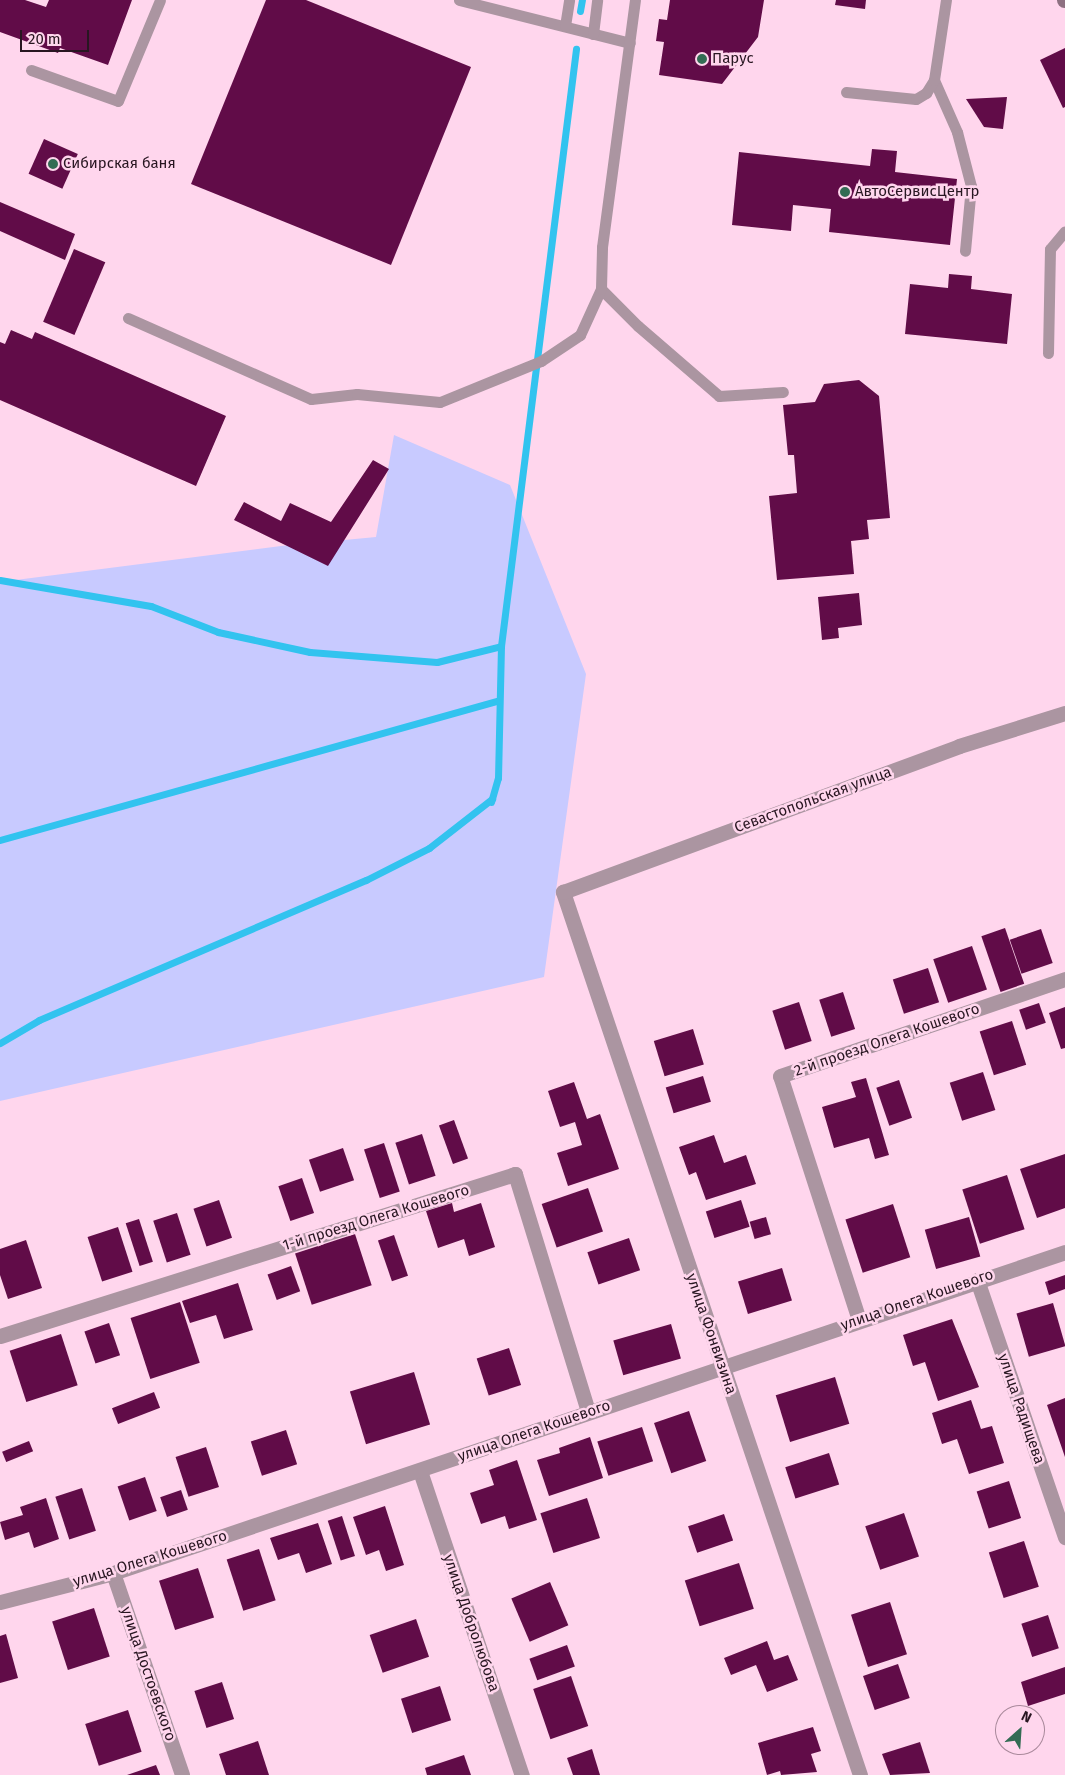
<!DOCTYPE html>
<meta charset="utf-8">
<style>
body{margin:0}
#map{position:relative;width:1065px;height:1775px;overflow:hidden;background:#ffd6ed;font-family:"Fira Sans",sans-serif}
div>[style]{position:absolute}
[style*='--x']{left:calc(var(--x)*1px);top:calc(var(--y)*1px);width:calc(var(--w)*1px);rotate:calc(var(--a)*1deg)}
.green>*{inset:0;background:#c8caff}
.stream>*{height:7px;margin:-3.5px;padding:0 3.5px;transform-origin:3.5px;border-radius:3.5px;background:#32c3ef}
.building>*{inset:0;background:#610c48;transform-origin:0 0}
.lane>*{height:11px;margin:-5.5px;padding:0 5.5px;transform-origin:5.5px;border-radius:5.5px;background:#ab95a1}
.street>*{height:15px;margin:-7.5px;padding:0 7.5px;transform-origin:7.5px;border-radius:7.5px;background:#ab95a1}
.secondary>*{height:15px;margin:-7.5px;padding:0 7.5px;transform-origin:7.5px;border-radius:7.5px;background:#8e7081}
.dots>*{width:14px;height:14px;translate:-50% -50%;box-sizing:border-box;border:2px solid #ffd6ed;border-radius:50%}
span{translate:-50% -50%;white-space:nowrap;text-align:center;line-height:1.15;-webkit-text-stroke:5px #ffd6ed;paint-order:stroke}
.poi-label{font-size:15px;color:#281621}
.left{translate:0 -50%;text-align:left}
.street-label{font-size:15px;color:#281621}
.north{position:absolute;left:995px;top:1705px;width:50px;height:50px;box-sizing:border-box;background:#ffd6ed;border:1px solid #a9899b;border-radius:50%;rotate:26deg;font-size:14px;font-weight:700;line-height:20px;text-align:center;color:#281621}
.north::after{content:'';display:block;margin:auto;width:18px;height:22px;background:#336c54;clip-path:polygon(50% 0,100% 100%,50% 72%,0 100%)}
.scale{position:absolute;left:20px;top:30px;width:69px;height:22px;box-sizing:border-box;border:2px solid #281621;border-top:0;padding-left:6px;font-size:15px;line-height:18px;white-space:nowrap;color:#281621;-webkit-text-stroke:4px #ffd6ed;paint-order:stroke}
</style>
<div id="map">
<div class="green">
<i style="clip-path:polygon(394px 435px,510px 485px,586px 674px,544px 977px,0 1101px,0 582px,281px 546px,376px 537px)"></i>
</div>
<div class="stream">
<i style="--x:580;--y:11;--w:11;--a:-80"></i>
<i style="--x:0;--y:580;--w:153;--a:9.8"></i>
<i style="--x:151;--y:606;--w:72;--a:21.2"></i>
<i style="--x:218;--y:632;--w:94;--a:12.3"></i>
<i style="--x:310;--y:652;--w:127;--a:4.5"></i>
<i style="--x:437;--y:662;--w:66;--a:-14"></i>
<i style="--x:491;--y:802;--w:25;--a:-74"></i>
<i style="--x:498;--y:778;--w:132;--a:-88.7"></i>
<i style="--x:501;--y:646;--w:602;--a:-82.84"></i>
<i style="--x:0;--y:840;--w:516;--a:-15.63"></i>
<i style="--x:0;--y:1043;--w:45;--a:-30.5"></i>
<i style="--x:39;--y:1020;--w:356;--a:-23.2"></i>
<i style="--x:366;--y:880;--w:71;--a:-26.9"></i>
<i style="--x:429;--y:848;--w:80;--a:-37.9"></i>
</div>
<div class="building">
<i style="clip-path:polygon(0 0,25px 0,46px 7px,49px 0,132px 0,108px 65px,60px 48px,58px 53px,0 32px)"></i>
<i style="clip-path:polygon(266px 0,306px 0,471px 67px,391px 265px,191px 184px)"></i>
<i style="clip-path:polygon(670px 0,764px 0,758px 37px,722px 84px,659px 75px,664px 42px,656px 41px,659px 19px,667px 20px)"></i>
<i style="clip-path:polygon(836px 0,866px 0,865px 9px,835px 5px)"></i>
<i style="clip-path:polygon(1065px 48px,1065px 107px,1063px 108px,1040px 60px)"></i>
<i style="clip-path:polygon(1007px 97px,1003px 129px,984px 127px,966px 99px)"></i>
<i style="left:44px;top:139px;width:37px;height:38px;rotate:24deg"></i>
<i style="clip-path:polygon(872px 149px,897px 151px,895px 172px,957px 179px,950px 245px,829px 232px,831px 209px,793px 205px,791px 231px,732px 225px,739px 152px,870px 166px)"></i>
<i style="clip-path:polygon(0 202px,75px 234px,65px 260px,0 231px)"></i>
<i style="left:74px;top:249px;width:34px;height:79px;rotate:23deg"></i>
<i style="clip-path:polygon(949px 274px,972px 276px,971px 289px,1012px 294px,1007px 344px,905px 334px,910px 284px,948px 288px)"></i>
<i style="clip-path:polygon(11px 330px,32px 339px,35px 332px,226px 416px,196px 486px,0 400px,0 342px,5px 344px)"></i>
<i style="clip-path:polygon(859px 380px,879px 396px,890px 518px,867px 520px,869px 539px,851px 541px,854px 574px,777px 580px,769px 496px,797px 493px,794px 455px,788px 455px,783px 405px,815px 402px,824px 384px)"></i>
<i style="clip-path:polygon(373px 460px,389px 469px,328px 566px,234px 520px,244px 502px,281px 521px,290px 503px,331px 522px)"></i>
<i style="clip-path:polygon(859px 593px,862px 625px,838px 628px,839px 638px,822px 640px,818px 597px)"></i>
<i style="left:1005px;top:928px;width:59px;height:25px;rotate:71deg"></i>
<i style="left:1041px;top:929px;width:36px;height:33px;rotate:71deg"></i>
<i style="left:972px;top:946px;width:46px;height:41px;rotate:71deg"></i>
<i style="left:928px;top:968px;width:36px;height:37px;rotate:72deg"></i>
<i style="left:843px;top:992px;width:39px;height:25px;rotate:72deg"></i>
<i style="left:799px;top:1002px;width:41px;height:28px;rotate:72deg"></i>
<i style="left:1039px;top:1003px;width:21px;height:21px;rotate:71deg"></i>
<i style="clip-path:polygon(1065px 1007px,1065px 1048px,1061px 1049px,1049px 1013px)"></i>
<i style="left:1012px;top:1021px;width:46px;height:34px;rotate:72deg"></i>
<i style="left:693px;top:1029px;width:37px;height:41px;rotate:73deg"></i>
<i style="left:983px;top:1072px;width:40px;height:35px;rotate:72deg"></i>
<i style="left:703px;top:1076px;width:27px;height:39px;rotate:73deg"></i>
<i style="clip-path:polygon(866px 1078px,889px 1155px,875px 1159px,869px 1138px,834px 1148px,822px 1107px,856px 1097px,851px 1082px)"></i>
<i style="left:899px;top:1080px;width:40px;height:24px;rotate:71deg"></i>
<i style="clip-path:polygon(574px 1082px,587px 1119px,600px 1114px,619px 1169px,568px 1186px,557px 1153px,582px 1145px,575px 1122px,560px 1127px,548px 1091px)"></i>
<i style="left:454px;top:1120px;width:41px;height:16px;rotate:70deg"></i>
<i style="left:422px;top:1134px;width:44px;height:28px;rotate:72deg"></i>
<i style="clip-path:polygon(714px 1135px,724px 1163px,746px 1155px,756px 1184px,706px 1200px,696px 1172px,689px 1175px,679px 1147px)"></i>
<i style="left:384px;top:1143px;width:51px;height:21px;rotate:72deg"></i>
<i style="left:343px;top:1148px;width:34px;height:36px;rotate:71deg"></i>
<i style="clip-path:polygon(1065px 1154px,1065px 1208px,1037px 1218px,1020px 1169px)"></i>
<i style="left:1007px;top:1175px;width:57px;height:47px;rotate:72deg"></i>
<i style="left:302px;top:1178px;width:37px;height:25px;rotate:71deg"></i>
<i style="left:588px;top:1188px;width:46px;height:49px;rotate:71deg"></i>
<i style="left:219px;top:1200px;width:40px;height:27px;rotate:71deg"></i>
<i style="left:741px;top:1200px;width:28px;height:37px;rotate:72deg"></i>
<i style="clip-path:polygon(452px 1203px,454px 1212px,481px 1203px,495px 1247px,469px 1256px,464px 1239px,438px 1248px,426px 1211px)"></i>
<i style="left:893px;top:1204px;width:56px;height:50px;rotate:72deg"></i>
<i style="left:177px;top:1213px;width:44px;height:25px;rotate:72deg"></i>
<i style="left:766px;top:1217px;width:18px;height:17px;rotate:74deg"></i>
<i style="left:969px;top:1217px;width:41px;height:46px;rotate:74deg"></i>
<i style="left:139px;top:1219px;width:45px;height:14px;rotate:72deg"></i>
<i style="left:118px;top:1227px;width:47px;height:32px;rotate:72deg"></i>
<i style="left:355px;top:1234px;width:54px;height:63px;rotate:72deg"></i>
<i style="left:394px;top:1235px;width:43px;height:17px;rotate:71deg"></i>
<i style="left:629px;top:1238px;width:34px;height:44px;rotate:71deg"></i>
<i style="clip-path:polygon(26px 1240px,42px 1288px,8px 1299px,0 1275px,0 1249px)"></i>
<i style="left:291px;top:1266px;width:27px;height:25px;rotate:70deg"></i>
<i style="left:782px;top:1268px;width:34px;height:46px;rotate:73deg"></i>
<i style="clip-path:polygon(1065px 1275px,1065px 1289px,1049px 1295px,1045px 1282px)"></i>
<i style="clip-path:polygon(238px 1283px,253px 1330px,224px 1339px,216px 1315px,190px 1323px,182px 1301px)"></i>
<i style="left:180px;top:1302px;width:64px;height:52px;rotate:72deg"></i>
<i style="left:1053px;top:1303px;width:45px;height:38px;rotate:74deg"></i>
<i style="clip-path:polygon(952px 1319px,979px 1387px,938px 1401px,925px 1362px,913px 1366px,903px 1335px)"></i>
<i style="left:109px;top:1323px;width:34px;height:26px;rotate:71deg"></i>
<i style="left:671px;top:1324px;width:36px;height:60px;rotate:74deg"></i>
<i style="left:61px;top:1334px;width:54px;height:54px;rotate:72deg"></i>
<i style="left:509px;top:1348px;width:39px;height:34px;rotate:72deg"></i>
<i style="left:414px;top:1372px;width:55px;height:67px;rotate:73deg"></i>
<i style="left:835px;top:1377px;width:49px;height:62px;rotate:73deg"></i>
<i style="left:154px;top:1392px;width:17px;height:45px;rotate:69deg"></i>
<i style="clip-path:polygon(1065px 1398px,1065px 1457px,1047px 1405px)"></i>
<i style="clip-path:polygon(971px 1400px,981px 1429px,992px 1426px,1004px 1463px,969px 1474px,957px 1439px,942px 1444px,932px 1413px)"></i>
<i style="left:689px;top:1411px;width:53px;height:37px;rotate:71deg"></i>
<i style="left:642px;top:1427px;width:36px;height:47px;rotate:72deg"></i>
<i style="left:286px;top:1430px;width:36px;height:37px;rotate:72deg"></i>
<i style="clip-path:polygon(590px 1437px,603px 1478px,549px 1496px,537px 1460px,560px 1453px,559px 1448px)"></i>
<i style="left:29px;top:1441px;width:11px;height:29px;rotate:68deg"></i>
<i style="left:206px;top:1447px;width:42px;height:32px;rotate:72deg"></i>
<i style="left:829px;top:1453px;width:33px;height:46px;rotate:72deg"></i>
<i style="clip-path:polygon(517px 1460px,537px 1520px,509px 1529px,505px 1516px,481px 1524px,470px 1493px,494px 1485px,489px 1470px)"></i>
<i style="left:145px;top:1477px;width:36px;height:29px;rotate:71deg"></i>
<i style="left:1009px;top:1481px;width:39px;height:34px;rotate:72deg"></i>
<i style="left:82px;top:1488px;width:45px;height:28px;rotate:72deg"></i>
<i style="left:181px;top:1490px;width:21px;height:22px;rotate:71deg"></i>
<i style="clip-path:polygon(46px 1498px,59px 1539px,34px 1548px,29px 1532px,5px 1540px,0 1522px,23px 1515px,20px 1507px)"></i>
<i style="left:587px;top:1498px;width:42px;height:49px;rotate:72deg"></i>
<i style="clip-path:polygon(385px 1506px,404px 1565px,386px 1571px,379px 1550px,366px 1555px,353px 1517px)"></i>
<i style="left:904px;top:1513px;width:46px;height:41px;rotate:71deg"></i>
<i style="left:724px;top:1514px;width:28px;height:38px;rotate:71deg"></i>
<i style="left:342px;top:1516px;width:42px;height:15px;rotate:72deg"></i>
<i style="clip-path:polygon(318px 1523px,332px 1564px,306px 1573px,299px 1553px,278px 1560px,270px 1538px)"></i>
<i style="left:1024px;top:1541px;width:48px;height:37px;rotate:72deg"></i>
<i style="left:259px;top:1549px;width:54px;height:34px;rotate:72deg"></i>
<i style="left:739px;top:1563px;width:48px;height:57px;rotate:72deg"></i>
<i style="left:198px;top:1568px;width:52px;height:41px;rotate:72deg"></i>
<i style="left:550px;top:1582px;width:47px;height:42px;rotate:67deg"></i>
<i style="left:890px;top:1602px;width:55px;height:41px;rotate:72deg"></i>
<i style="left:94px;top:1608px;width:51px;height:44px;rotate:72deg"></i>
<i style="left:1048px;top:1615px;width:35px;height:28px;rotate:72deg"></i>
<i style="left:416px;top:1619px;width:40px;height:49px;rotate:71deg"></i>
<i style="clip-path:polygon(6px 1634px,18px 1678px,0 1683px,0 1636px)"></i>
<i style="clip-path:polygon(767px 1641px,774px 1660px,788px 1655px,798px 1680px,767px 1692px,756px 1665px,731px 1675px,724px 1658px)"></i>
<i style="left:567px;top:1645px;width:23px;height:40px;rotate:70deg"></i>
<i style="left:898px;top:1664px;width:36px;height:37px;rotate:71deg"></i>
<i style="clip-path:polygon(1065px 1667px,1065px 1694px,1028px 1706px,1021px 1682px)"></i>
<i style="left:571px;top:1676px;width:53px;height:40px;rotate:71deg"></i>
<i style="left:222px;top:1682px;width:39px;height:29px;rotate:72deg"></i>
<i style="left:440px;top:1686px;width:36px;height:41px;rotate:72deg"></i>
<i style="left:128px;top:1710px;width:44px;height:45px;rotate:72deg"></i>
<i style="clip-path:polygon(813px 1727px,821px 1751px,811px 1754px,817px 1772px,781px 1775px,780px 1771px,767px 1775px,758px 1743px)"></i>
<i style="clip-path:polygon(258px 1741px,269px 1775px,226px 1775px,219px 1754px)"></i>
<i style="clip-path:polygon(920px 1742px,930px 1773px,890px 1775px,882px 1754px)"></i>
<i style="clip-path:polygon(592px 1749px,600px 1775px,573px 1775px,567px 1758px)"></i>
<i style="clip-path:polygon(464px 1755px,471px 1775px,427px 1775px,425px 1768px)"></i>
<i style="clip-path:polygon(156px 1765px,160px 1775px,127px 1775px)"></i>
</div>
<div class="lane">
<i style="--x:459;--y:0;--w:176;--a:14.1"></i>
<i style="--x:565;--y:26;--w:26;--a:-81"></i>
<i style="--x:593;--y:34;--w:34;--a:-83"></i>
<i style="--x:31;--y:70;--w:92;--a:19.6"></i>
<i style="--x:118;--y:101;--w:109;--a:-67.4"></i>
<i style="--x:934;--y:80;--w:57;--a:66.1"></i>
<i style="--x:957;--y:132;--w:56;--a:75.5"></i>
<i style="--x:971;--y:186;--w:65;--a:95.3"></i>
<i style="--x:846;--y:92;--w:70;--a:5.7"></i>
<i style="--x:916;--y:99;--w:12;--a:-31"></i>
<i style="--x:926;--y:93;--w:15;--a:-58"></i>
<i style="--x:934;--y:80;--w:81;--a:-81.5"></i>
<i style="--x:601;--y:289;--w:52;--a:45"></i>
<i style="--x:638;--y:326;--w:107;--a:40.8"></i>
<i style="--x:719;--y:396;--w:64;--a:-3.6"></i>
<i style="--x:128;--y:318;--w:200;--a:23.9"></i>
<i style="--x:311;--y:399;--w:46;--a:-6.2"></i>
<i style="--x:357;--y:394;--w:83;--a:5.5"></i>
<i style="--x:440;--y:402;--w:109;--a:-22.1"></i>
<i style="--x:541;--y:361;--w:47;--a:-33.7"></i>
<i style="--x:580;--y:335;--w:51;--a:-65.5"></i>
<i style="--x:601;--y:289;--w:42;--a:-88.6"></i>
<i style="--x:602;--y:247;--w:249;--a:-82.4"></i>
<i style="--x:1048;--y:353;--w:104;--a:-88.9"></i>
<i style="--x:1050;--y:249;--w:23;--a:-50"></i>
</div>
<div class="street">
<i style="--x:977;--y:1280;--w:272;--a:71.1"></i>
<i style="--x:859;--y:1320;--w:256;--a:-107.9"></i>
<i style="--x:780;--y:1076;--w:301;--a:-18.8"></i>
<i style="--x:0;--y:1336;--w:540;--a:-17.46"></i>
<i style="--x:515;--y:1174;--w:249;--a:72.9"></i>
<i style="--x:420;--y:1471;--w:321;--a:71.5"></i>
<i style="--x:113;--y:1573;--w:213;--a:71.1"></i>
<i style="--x:0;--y:1602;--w:117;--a:-14.4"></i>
<i style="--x:113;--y:1573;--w:1005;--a:-18.63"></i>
<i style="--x:860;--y:1775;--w:932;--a:-108.59"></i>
<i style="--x:563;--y:892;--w:422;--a:-20.2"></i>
<i style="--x:959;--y:746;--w:111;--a:-17.3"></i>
</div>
<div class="secondary">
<i style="--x:1064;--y:0;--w:1;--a:0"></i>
</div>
<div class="dots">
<i style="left:702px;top:59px;background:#336c54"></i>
<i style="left:53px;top:164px;background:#336c54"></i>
<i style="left:845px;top:192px;background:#336c54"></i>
</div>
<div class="poi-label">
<span class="left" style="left:712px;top:59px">Парус</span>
<span class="left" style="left:63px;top:164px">Сибирская баня</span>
<span class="left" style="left:855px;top:192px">АвтоСервисЦентр</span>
</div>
<div class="street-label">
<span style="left:813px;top:800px;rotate:-20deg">Севастопольская улица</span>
<span style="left:887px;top:1040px;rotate:-19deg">2-й проезд Олега Кошевого</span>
<span style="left:376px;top:1218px;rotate:-17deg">1-й проезд Олега Кошевого</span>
<span style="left:917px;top:1300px;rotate:-19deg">улица Олега Кошевого</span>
<span style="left:711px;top:1334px;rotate:71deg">улица Фонвизина</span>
<span style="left:1021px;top:1409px;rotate:71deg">улица Радищева</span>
<span style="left:534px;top:1431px;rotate:-19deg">улица Олега Кошевого</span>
<span style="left:150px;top:1559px;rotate:-17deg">улица Олега Кошевого</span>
<span style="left:471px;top:1623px;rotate:71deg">улица Добролюбова</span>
<span style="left:148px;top:1674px;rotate:71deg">улица Достоевского</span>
</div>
<div class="north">N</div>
<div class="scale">20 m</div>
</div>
